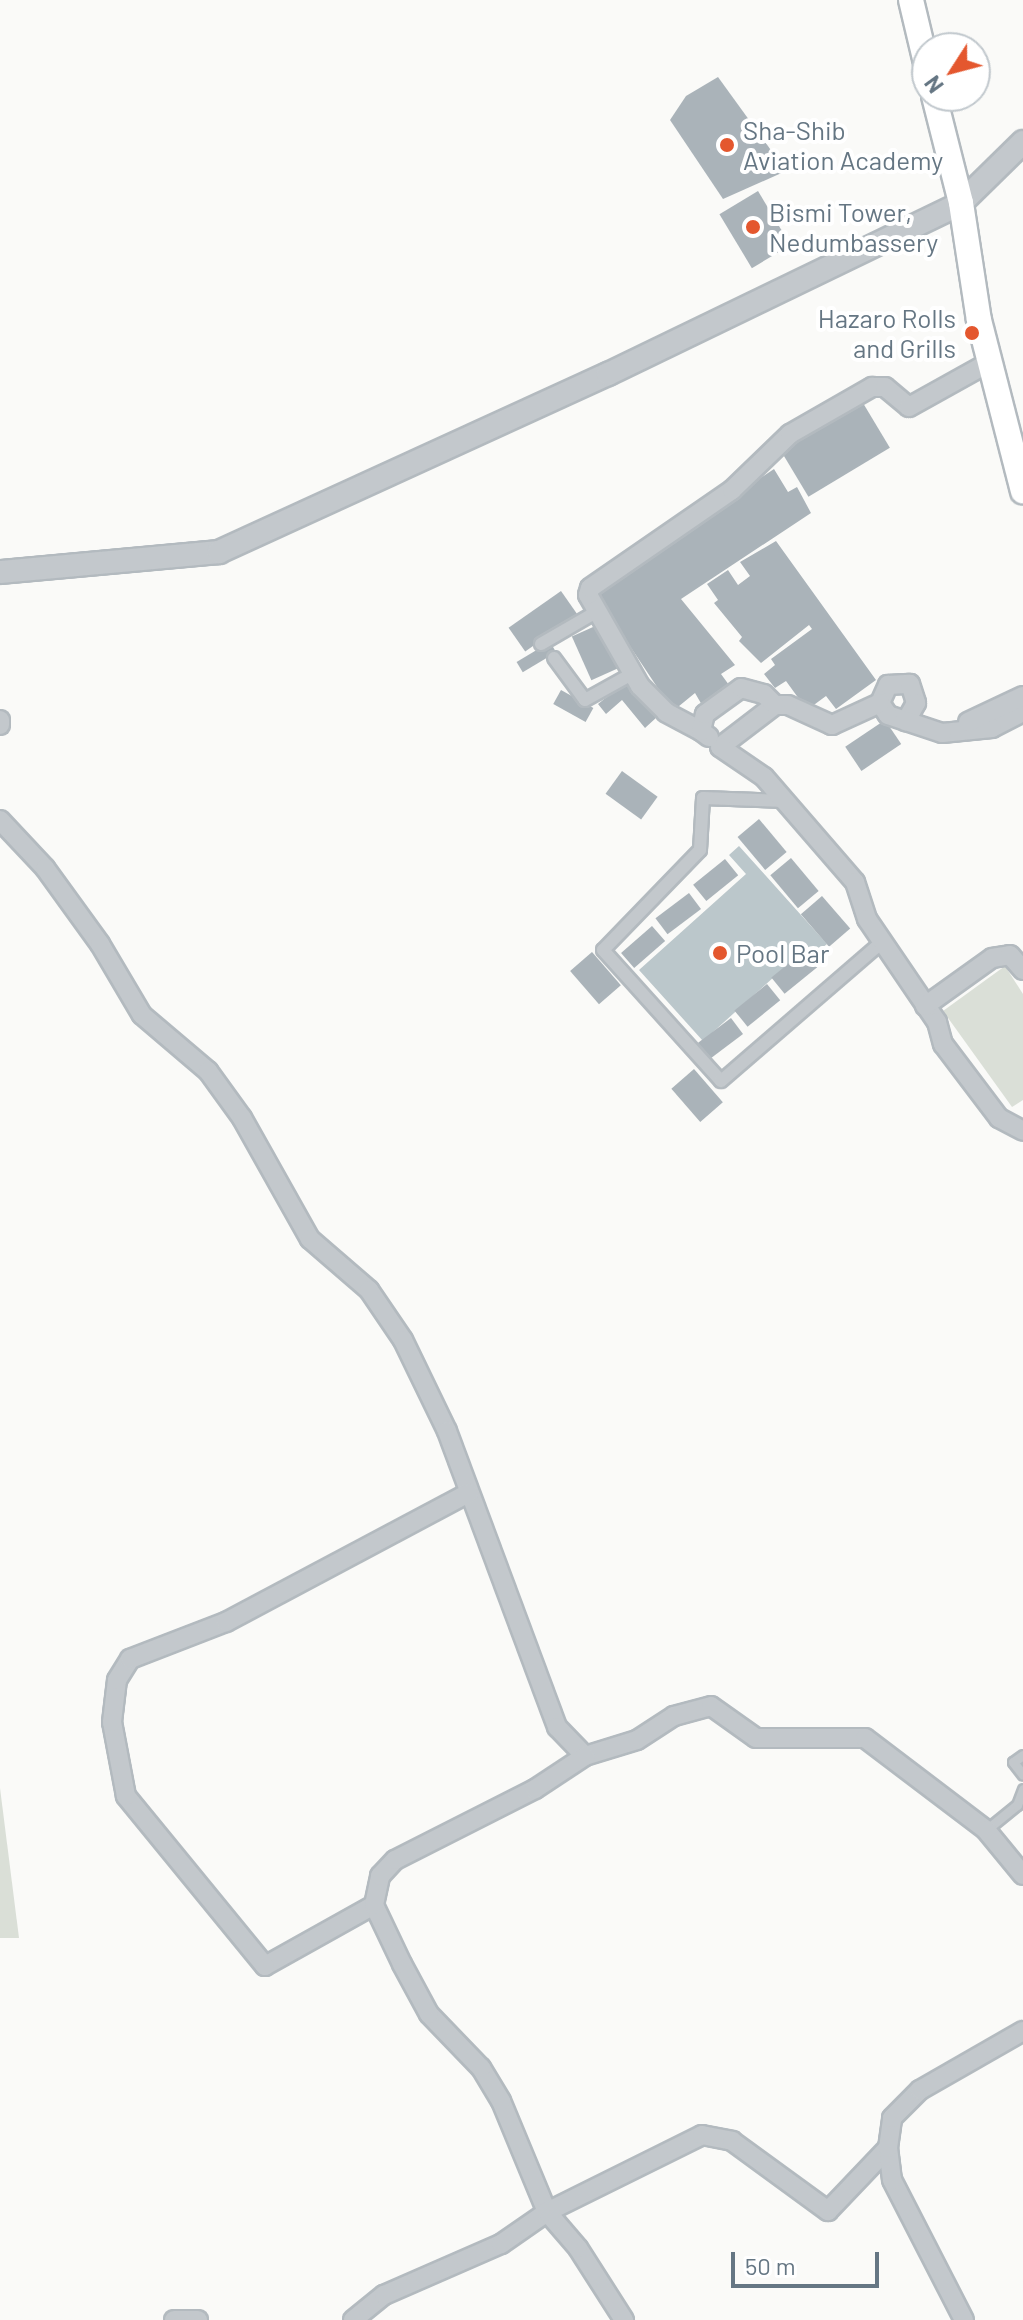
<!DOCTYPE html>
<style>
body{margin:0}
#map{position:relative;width:1023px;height:2320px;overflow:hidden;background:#fafaf8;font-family:Barlow,sans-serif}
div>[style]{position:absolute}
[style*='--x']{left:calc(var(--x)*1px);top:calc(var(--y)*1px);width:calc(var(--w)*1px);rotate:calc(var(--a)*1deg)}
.green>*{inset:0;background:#dadfd7}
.water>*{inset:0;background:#bbc7cb}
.building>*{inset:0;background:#aab3b9;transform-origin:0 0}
.roads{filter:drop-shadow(2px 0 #b3babf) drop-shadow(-2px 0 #b3babf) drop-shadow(0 2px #b3babf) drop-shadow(0 -2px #b3babf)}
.service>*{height:9px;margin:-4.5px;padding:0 4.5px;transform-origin:4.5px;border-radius:4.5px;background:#c3c8cc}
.pedestrian>*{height:12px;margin:-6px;padding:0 6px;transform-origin:6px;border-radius:6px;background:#c3c8cc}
.minor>*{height:18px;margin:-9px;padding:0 9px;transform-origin:9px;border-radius:9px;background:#c3c8cc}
.tertiary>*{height:22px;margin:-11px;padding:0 11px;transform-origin:11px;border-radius:11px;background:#c3c8cc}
.secondary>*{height:24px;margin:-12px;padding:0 12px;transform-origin:12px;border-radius:12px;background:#fff}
.dots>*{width:22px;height:22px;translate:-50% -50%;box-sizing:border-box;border:4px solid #fff;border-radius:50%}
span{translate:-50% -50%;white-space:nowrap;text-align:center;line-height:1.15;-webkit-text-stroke:8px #fff;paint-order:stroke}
.poi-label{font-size:26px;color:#657683}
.left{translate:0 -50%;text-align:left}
.right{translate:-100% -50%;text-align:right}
.north{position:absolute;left:911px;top:32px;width:80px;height:80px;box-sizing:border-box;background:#fff;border:2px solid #c1c8cd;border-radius:50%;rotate:234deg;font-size:22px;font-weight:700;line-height:32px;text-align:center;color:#657683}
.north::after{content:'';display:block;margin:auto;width:28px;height:36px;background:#e4572e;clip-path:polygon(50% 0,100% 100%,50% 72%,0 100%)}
.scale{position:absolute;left:731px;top:2252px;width:148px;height:36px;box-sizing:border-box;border:4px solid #657683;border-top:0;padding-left:10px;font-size:24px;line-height:28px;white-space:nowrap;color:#657683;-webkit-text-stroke:6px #fff;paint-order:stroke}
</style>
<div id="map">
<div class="green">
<i style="clip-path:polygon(1005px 966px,1023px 994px,1023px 1100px,1012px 1107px,943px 1011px)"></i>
<i style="clip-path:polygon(0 1788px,19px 1938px,0 1938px)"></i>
</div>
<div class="water">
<i style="clip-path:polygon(739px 846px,827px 944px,816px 953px,804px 950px,703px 1041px,639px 970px,746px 874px,729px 855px)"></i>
</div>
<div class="building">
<i style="clip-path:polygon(718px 77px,786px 171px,723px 199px,670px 120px,686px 96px)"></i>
<i style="left:758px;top:191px;width:63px;height:45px;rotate:59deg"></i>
<i style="left:860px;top:398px;width:58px;height:95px;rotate:59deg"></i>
<i style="clip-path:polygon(774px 469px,788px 492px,797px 487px,811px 513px,681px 599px,735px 665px,721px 674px,729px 685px,702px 705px,695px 693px,673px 711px,592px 589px)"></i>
<i style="clip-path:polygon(776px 541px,876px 680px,836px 709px,826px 696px,807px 710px,786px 681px,775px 688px,764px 674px,775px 665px,771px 659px,812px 629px,809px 625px,761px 663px,739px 641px,742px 637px,714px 603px,718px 600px,707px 584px,728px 570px,738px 585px,750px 576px,740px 562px)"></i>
<i style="left:561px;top:591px;width:29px;height:64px;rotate:55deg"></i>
<i style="left:602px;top:623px;width:48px;height:33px;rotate:66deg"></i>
<i style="left:550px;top:642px;width:12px;height:39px;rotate:59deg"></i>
<i style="clip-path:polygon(627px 681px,657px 717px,645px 728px,622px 700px,606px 714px,598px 704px)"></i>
<i style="left:561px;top:690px;width:37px;height:16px;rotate:29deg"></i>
<i style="left:885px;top:720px;width:29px;height:48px;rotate:56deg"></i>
<i style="left:622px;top:771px;width:44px;height:28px;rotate:36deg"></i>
<i style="left:759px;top:819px;width:43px;height:28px;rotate:50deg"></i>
<i style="left:791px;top:858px;width:43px;height:27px;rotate:50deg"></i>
<i style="left:725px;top:859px;width:21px;height:41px;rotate:51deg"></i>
<i style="left:689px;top:893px;width:20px;height:42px;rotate:53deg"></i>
<i style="left:822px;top:896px;width:43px;height:28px;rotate:49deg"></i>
<i style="left:652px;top:926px;width:20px;height:41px;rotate:49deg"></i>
<i style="left:804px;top:951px;width:21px;height:42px;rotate:51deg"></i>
<i style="left:592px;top:952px;width:44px;height:29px;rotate:49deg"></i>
<i style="left:767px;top:984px;width:21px;height:42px;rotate:51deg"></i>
<i style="left:731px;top:1018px;width:20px;height:42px;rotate:53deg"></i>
<i style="left:694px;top:1069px;width:44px;height:30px;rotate:49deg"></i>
</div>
<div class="roads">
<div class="service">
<i style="--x:1023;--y:1755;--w:12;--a:145"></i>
<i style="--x:1013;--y:1762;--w:16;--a:52"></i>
<i style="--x:986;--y:1830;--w:40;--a:-39"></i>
<i style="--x:1017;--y:1805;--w:17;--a:-69"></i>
</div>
<div class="pedestrian">
<i style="--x:541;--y:644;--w:66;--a:-30.1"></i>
<i style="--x:554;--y:658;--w:52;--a:53.6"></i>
<i style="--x:585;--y:700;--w:54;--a:-29"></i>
<i style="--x:785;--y:801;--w:82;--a:-177.9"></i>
<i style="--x:703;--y:798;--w:52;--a:93.3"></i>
<i style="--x:700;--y:850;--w:139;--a:134.1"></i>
<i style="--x:603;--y:950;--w:176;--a:48"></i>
<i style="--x:721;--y:1081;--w:213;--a:-40.8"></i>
</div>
<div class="minor">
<i style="--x:880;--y:703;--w:20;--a:-66"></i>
<i style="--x:888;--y:685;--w:22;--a:-3"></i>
<i style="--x:910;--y:684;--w:20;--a:72"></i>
<i style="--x:916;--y:703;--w:21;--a:119"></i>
<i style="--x:1023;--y:712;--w:35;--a:153"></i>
<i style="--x:992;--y:728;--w:50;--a:174.3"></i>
<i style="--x:942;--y:733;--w:57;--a:-161.6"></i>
<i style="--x:888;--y:715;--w:14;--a:-124"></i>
<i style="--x:880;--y:703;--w:53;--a:155.4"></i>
<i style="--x:832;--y:725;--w:48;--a:-155.6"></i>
<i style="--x:788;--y:705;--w:13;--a:180"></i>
<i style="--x:775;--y:705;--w:69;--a:142.6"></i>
<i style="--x:720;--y:747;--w:53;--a:34.3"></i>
<i style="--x:764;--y:777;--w:139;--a:49.1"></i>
<i style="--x:855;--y:882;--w:39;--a:72"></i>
<i style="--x:867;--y:919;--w:125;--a:55.8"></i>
<i style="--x:937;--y:1022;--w:23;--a:75"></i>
<i style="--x:943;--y:1044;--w:93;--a:52.9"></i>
<i style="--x:999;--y:1118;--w:27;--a:28"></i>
<i style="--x:0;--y:720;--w:5;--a:90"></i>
<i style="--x:968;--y:722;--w:61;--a:-25.3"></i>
<i style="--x:701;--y:731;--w:40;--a:-152"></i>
<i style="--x:666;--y:712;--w:37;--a:-135"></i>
<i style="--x:640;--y:686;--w:105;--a:-119.7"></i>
<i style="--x:588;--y:595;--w:7;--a:-74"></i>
<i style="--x:590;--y:588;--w:173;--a:-34.6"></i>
<i style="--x:732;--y:490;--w:81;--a:-44"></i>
<i style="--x:790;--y:434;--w:95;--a:-29.8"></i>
<i style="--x:872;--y:387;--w:13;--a:0"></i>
<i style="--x:885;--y:387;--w:31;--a:40"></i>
<i style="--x:909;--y:407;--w:93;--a:-29.1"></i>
<i style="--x:709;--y:737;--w:10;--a:-143"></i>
<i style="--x:701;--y:731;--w:17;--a:-77"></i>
<i style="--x:705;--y:714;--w:44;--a:-35.8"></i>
<i style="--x:741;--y:688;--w:24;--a:15"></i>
<i style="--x:764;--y:694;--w:16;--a:45"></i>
<i style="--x:0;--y:820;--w:66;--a:46.8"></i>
<i style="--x:45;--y:868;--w:94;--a:54.1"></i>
<i style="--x:100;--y:944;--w:82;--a:59.4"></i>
<i style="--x:142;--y:1015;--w:87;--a:40.3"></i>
<i style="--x:208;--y:1071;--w:58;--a:54.1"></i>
<i style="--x:242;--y:1118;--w:139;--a:60.7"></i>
<i style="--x:310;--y:1239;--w:78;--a:40.8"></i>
<i style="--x:369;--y:1290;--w:60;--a:55.8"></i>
<i style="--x:403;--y:1340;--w:101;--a:64.2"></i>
<i style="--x:447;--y:1431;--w:316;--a:69.6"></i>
<i style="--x:557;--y:1727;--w:40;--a:46"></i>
<i style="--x:585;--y:1756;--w:54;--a:-17.1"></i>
<i style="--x:637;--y:1740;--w:44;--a:-33"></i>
<i style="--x:674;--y:1716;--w:38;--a:-15"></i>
<i style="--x:711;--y:1706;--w:55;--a:35.4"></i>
<i style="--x:756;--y:1738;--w:109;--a:0"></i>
<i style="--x:865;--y:1738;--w:152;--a:37.2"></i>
<i style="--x:986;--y:1830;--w:58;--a:50.6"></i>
<i style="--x:925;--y:1006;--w:82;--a:-35.6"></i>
<i style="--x:992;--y:958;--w:18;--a:-9"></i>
<i style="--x:1010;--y:955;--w:20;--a:49"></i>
<i style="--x:374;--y:1905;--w:125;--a:150.8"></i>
<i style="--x:265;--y:1966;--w:220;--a:-129.3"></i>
<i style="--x:126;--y:1796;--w:75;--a:-100.7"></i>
<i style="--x:112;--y:1722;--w:42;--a:-83.2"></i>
<i style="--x:117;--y:1680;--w:25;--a:-58"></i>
<i style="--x:130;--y:1659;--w:103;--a:-21.1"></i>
<i style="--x:226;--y:1622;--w:275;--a:-28"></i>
<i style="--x:174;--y:2320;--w:24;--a:0"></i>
<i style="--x:353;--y:2320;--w:40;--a:-39"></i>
<i style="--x:384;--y:2295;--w:128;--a:-23.6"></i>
<i style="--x:501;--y:2244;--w:56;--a:-34.8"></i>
<i style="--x:547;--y:2212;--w:120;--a:-112.5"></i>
<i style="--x:501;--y:2101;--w:39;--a:-121"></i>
<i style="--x:481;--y:2068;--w:75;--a:-133.9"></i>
<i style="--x:429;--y:2014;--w:57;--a:-118.4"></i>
<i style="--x:402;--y:1964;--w:65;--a:-115.4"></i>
<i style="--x:374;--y:1905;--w:30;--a:-78"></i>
<i style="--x:380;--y:1876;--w:22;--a:-47"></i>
<i style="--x:395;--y:1860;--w:157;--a:-26.9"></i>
<i style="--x:535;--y:1789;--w:60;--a:-33.4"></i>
<i style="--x:624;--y:2320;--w:85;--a:-122.6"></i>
<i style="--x:578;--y:2248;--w:48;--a:-130.7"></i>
<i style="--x:547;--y:2212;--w:173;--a:-26.4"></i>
<i style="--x:702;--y:2135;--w:31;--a:11"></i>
<i style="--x:732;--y:2141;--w:119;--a:36.1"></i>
<i style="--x:828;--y:2211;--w:87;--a:-46.4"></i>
<i style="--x:964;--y:2320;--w:157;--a:-117.2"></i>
<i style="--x:892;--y:2180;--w:32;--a:-97"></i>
<i style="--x:888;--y:2148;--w:30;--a:-82"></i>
<i style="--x:892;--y:2118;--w:40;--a:-45"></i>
<i style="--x:920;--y:2090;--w:119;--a:-29.8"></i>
</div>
<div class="tertiary">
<i style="--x:0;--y:572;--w:220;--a:-5.2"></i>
<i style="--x:219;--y:552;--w:428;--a:-24.6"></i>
<i style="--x:608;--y:374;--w:392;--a:-25.8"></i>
<i style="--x:961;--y:203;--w:87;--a:-44.5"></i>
</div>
<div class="secondary">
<i style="--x:911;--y:0;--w:69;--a:76.6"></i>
<i style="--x:934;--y:96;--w:110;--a:75.8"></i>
<i style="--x:961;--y:203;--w:118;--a:81.3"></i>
<i style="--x:979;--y:320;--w:177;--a:75.6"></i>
</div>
</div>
<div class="dots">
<i style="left:727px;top:145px;background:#e4572e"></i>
<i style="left:753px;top:227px;background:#e4572e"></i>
<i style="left:972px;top:333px;background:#e4572e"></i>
<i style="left:720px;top:953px;background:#e4572e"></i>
</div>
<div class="poi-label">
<span class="left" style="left:743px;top:145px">Sha-Shib<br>Aviation Academy</span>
<span class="left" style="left:769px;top:227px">Bismi Tower,<br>Nedumbassery</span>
<span class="right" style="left:956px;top:333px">Hazaro Rolls<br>and Grills</span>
<span class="left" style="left:736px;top:953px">Pool Bar</span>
</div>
<div class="north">N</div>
<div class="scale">50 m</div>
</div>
